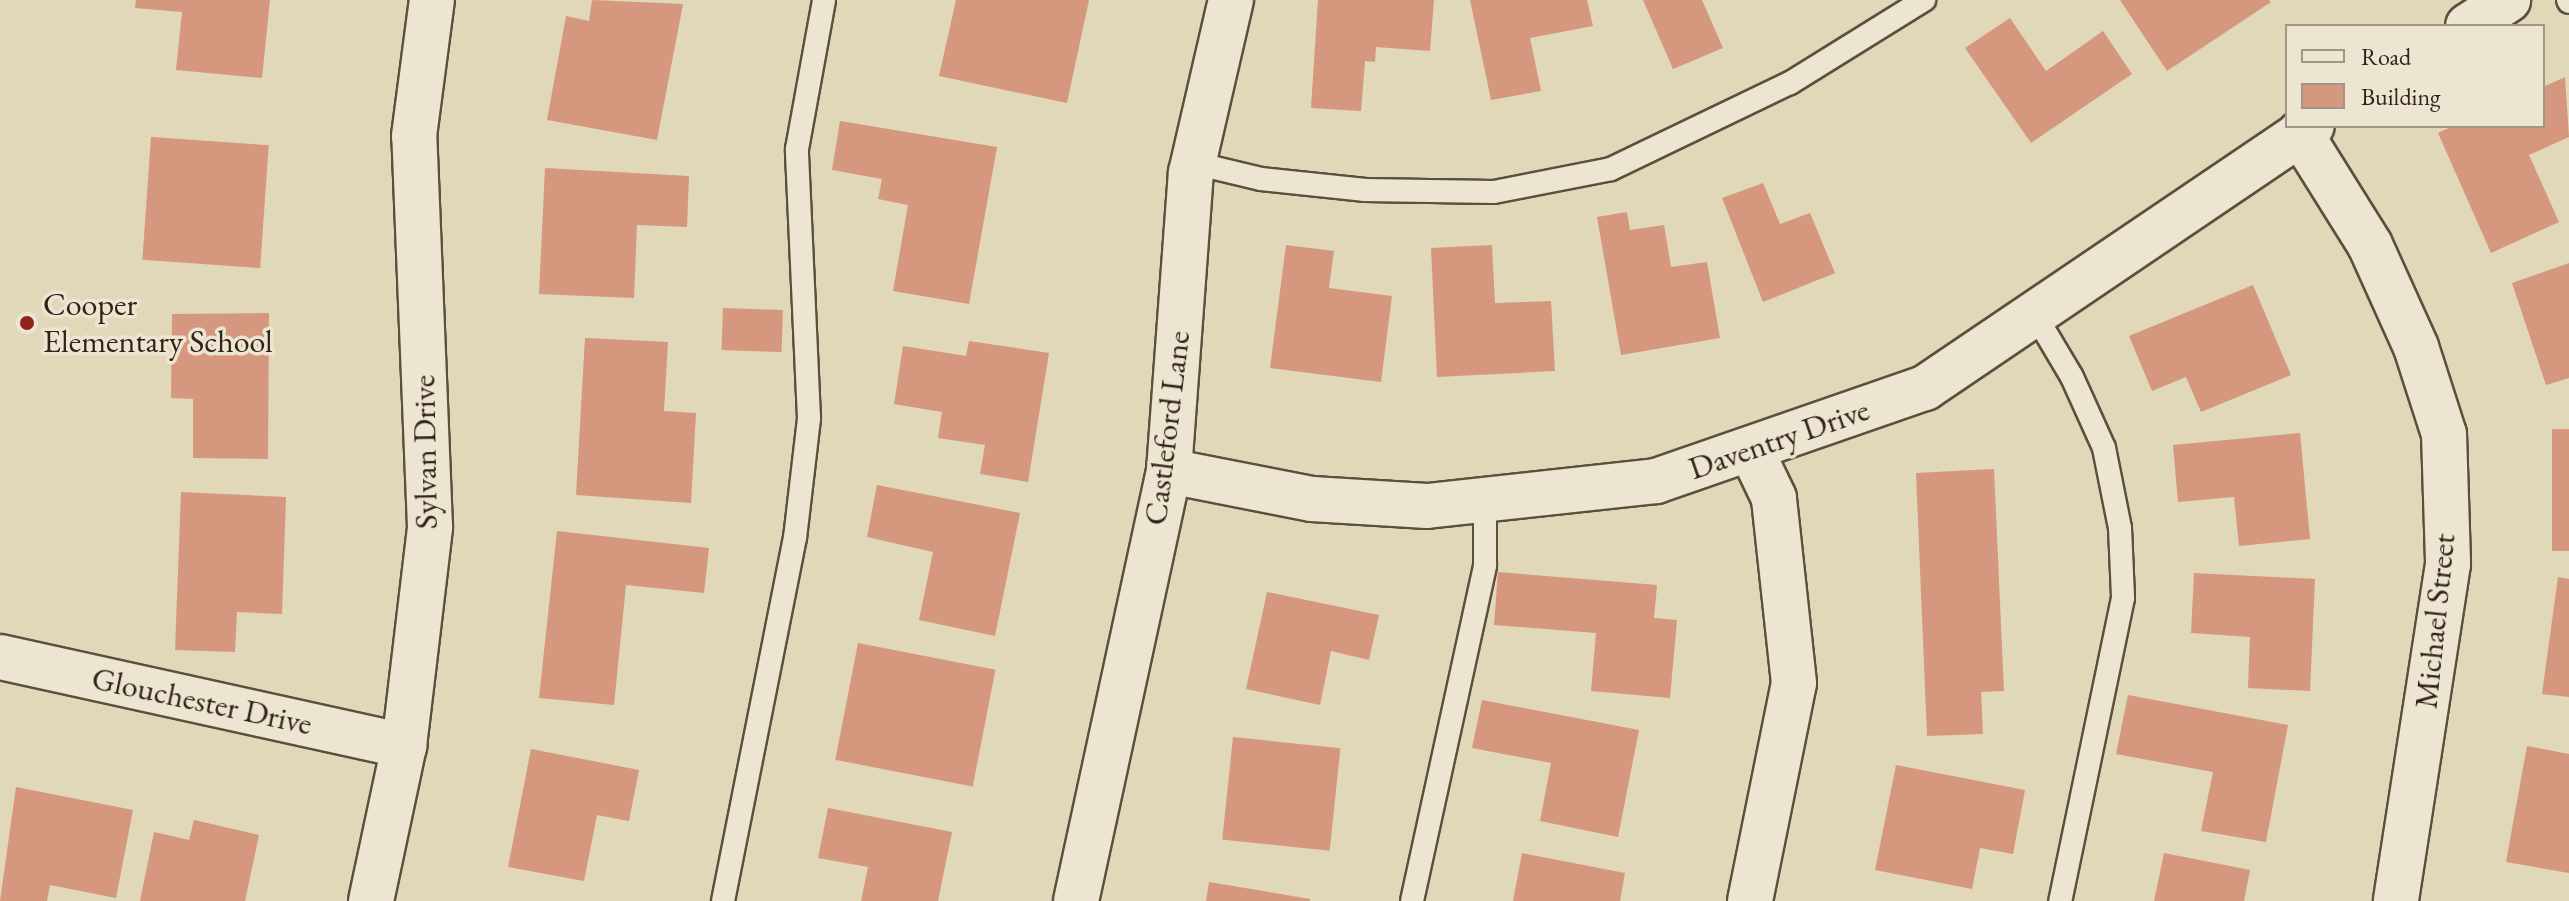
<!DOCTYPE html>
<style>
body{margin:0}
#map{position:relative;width:2569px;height:901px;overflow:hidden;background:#e1d7b9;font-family:"EB Garamond",serif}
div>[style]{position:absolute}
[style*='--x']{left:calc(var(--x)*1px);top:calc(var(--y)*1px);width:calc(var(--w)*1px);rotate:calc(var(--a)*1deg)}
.building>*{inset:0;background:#d5977e;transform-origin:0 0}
.roads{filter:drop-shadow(2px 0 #5e4e3e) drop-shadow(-2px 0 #5e4e3e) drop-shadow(0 2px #5e4e3e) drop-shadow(0 -2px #5e4e3e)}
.lane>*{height:22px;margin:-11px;padding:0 11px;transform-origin:11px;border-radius:11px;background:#ece5d2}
.street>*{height:44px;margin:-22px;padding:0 22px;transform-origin:22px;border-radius:22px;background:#ece5d2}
.secondary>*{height:44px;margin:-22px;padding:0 22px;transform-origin:22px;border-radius:22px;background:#ece5d2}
.dots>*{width:22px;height:22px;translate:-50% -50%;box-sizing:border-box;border:4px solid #ece5d2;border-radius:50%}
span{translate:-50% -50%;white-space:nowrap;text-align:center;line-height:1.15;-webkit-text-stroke:7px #ece5d2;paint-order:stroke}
.poi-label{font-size:32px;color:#322115}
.left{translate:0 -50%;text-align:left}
.street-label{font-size:32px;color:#322115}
.legend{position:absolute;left:2285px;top:24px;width:260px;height:104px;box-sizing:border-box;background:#ece5d2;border:2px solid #a29786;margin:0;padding:10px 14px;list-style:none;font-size:24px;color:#322115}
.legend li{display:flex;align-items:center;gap:16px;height:40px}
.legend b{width:40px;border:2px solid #a29786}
</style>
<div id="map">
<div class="building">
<i style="clip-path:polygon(136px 0,270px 0,262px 78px,176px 70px,182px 12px,135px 8px)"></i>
<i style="clip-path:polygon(592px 0,683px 4px,657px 140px,547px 120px,566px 16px,589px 21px)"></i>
<i style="clip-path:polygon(956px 0,1089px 0,1067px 103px,939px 76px)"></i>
<i style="clip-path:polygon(1318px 0,1434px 0,1430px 51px,1376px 47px,1375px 62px,1365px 61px,1361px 111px,1311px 108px)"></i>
<i style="clip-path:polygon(1470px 0,1587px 0,1593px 26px,1530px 38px,1541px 91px,1491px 100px)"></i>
<i style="clip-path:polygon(1643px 0,1702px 0,1723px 48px,1673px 69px)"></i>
<i style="clip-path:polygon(2120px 0,2269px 0,2271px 2px,2167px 71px)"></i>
<i style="clip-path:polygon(2010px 18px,2046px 71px,2103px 31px,2132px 74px,2031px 143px,1965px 48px)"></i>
<i style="clip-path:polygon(2565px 77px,2569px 137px,2529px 155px,2559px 222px,2491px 253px,2438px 133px,2453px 126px,2543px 126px,2543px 87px)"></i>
<i style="clip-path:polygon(840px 121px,997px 147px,969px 304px,893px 291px,908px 205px,878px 199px,882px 179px,832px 170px)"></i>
<i style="left:151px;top:137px;width:118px;height:123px;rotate:4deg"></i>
<i style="clip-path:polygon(545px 168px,689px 176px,687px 227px,637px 225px,634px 298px,539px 294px)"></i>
<i style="clip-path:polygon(1763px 183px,1780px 224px,1810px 213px,1835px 273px,1763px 302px,1722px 198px)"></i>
<i style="clip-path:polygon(1627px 212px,1630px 230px,1664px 225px,1671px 267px,1707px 262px,1720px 338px,1621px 355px,1597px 217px)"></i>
<i style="clip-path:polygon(1286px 245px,1334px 251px,1329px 288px,1392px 296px,1381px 382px,1270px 368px)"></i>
<i style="clip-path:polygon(1492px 245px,1495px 303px,1551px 301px,1555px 371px,1437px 377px,1431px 248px)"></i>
<i style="clip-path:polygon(2569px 263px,2569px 378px,2546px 385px,2512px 283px)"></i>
<i style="clip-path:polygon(2253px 285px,2291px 375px,2201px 412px,2186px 377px,2152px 391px,2129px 336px)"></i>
<i style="left:723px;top:308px;width:60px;height:42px;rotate:2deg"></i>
<i style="clip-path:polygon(269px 313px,268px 459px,193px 458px,193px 399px,171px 398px,172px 314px)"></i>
<i style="clip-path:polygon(585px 338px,668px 342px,664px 411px,696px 413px,691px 503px,576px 495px)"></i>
<i style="clip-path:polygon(969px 341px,1049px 353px,1028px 482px,980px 474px,985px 445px,938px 438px,942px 412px,894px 404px,903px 346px,966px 356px)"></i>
<i style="left:2552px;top:429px;width:17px;height:122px"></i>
<i style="clip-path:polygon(2300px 433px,2310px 539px,2239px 546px,2234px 497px,2178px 502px,2173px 445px)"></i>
<i style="clip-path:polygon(1994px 469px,2004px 691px,1981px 692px,1983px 734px,1927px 736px,1916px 473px)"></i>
<i style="clip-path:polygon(877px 485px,1020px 513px,995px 636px,919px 620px,933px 552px,867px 537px)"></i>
<i style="clip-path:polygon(181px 492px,286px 497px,282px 614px,237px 612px,235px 652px,175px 650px)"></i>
<i style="clip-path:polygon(557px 531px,709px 548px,704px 593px,626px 585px,614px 705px,539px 698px)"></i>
<i style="clip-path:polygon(1498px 572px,1657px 585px,1654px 618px,1677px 620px,1670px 698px,1591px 691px,1596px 633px,1494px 625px)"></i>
<i style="clip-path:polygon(2194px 573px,2315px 579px,2310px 691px,2248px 688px,2250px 637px,2191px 633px)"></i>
<i style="clip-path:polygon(2558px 577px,2569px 579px,2569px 697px,2542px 694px)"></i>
<i style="clip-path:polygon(1267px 592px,1379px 615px,1369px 660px,1331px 651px,1320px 705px,1246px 689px)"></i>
<i style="left:858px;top:643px;width:140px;height:119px;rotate:11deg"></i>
<i style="clip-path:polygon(2128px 695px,2288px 725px,2266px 842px,2201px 831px,2213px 772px,2116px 754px)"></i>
<i style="clip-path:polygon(1482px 700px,1639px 730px,1618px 837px,1540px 821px,1551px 763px,1472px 748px)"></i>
<i style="left:1233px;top:737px;width:108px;height:103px;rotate:6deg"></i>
<i style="clip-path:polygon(2527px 746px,2569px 754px,2569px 873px,2506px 862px)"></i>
<i style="clip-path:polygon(531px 749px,639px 770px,629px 821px,597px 815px,584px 881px,508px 867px)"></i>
<i style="clip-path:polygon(1896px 765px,2025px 790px,2013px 854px,1980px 848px,1972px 889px,1875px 870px)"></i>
<i style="clip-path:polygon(16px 787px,133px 810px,116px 898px,50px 885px,47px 901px,0 901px)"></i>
<i style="clip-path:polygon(828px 808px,952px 832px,938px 901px,861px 901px,868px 867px,818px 858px)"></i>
<i style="clip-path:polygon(194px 820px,259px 835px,245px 901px,140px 901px,154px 832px,189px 840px)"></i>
<i style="clip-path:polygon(1522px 853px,1625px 873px,1620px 901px,1513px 901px)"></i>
<i style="clip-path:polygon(2164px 853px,2250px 870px,2244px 901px,2154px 901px)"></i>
<i style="clip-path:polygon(1209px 882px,1310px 899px,1310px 901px,1206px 901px)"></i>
</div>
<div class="roads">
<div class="lane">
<i style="--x:2568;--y:0;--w:2;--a:63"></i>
<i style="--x:1194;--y:163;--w:69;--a:13.4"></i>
<i style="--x:1261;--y:179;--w:105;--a:6"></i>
<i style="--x:1365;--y:190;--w:129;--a:0.9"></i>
<i style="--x:1494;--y:192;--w:119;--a:-11.1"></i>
<i style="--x:1611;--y:169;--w:199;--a:-25.7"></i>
<i style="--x:1790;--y:83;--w:158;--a:-31.8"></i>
<i style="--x:2034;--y:313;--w:74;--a:59.3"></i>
<i style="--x:2072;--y:377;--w:78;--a:65.7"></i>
<i style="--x:2104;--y:448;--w:82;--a:78.7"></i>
<i style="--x:2120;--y:528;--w:70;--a:87.5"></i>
<i style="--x:2123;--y:598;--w:309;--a:101.7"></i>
<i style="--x:723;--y:901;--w:370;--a:-78.8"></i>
<i style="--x:795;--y:538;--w:121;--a:-83.3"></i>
<i style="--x:809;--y:418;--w:269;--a:-92.6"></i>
<i style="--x:797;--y:149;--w:151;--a:-79.7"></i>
<i style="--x:1412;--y:901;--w:344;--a:-77.7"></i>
<i style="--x:1485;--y:565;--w:66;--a:-90"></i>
</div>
<div class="street">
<i style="--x:2468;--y:26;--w:48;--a:-33"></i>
<i style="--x:2300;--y:133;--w:132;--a:58"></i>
<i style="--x:2370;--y:245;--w:112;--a:65.7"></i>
<i style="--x:2416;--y:347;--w:91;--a:72.2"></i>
<i style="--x:2444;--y:434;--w:130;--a:88.2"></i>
<i style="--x:2448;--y:564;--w:341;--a:98.8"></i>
<i style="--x:1169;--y:471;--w:146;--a:11.1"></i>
<i style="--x:1312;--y:499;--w:115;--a:3.5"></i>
<i style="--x:1427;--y:506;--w:230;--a:-6.2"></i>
<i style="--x:1656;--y:481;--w:285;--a:-19.1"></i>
<i style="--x:1925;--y:388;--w:467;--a:-34.1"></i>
<i style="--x:1076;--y:901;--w:440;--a:-77.8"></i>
<i style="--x:1169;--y:471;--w:299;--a:-85.8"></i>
<i style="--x:1191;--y:173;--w:178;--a:-77"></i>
<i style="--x:1750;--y:901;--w:222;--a:-78.6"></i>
<i style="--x:1794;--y:683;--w:186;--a:-96.2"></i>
<i style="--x:1774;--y:498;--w:53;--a:-115.6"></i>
</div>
<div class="secondary">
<i style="--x:0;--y:657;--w:414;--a:12.4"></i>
<i style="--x:371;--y:901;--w:158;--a:-78"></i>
<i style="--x:404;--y:746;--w:221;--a:-83.2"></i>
<i style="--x:430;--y:527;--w:391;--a:-92.3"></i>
<i style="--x:414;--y:136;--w:137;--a:-82.5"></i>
</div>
</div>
<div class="dots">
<i style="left:27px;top:323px;background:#8f2418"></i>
</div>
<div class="poi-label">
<span class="left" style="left:43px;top:323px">Cooper<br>Elementary School</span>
</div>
<div class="street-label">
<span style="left:1167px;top:428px;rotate:-83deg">Castleford Lane</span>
<span style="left:1779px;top:439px;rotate:-19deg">Daventry Drive</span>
<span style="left:425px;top:452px;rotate:-91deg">Sylvan Drive</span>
<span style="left:2435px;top:621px;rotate:-84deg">Michael Street</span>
<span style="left:202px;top:701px;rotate:12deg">Glouchester Drive</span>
</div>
<ul class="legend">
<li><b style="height:10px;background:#ece5d2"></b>Road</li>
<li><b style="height:22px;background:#d5977e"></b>Building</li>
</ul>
</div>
